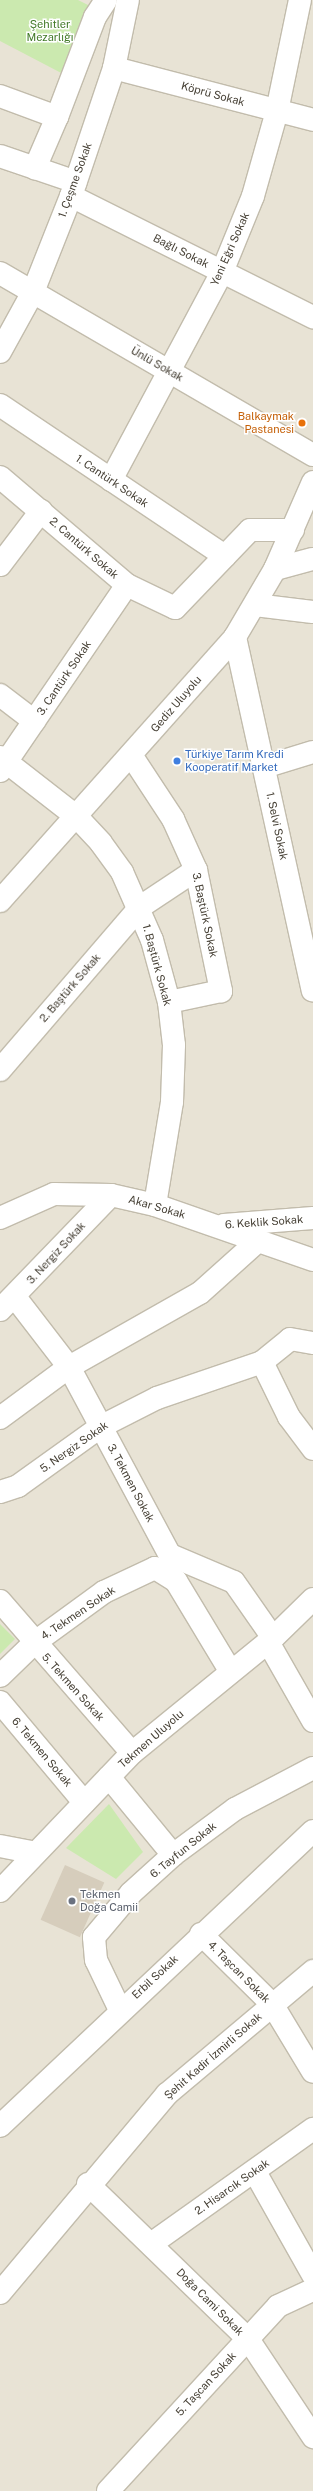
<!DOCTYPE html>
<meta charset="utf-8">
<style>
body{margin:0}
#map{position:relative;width:313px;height:2491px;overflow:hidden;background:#f4f1e7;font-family:"Public Sans",sans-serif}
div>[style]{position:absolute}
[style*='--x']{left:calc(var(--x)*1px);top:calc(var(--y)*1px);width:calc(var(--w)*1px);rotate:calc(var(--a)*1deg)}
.residential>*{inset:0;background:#e8e3d5;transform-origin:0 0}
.green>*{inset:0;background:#cbe9af}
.building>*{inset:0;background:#d6cdbc;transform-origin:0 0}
.roads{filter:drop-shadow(1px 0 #c2bcac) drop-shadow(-1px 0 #c2bcac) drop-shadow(0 1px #c2bcac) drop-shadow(0 -1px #c2bcac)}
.minor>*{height:22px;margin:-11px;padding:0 11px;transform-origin:11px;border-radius:11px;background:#fff}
.dots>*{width:11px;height:11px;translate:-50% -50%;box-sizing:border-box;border:2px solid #fff;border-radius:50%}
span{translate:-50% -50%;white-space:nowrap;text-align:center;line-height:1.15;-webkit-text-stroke:3px #fff;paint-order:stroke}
.park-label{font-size:11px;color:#427a28}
.street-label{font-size:11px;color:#474136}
.food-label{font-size:11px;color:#c56008}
.right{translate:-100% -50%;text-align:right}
.shop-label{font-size:11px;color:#366cbe}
.left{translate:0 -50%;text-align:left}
.worship-label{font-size:11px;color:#5b616d}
</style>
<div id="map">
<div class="residential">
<i style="left:0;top:0;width:313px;height:2491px"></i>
</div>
<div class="green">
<i style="clip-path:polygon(0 0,78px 0,92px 7px,67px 76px,0 41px)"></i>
<i style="clip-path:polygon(0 1624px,15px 1639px,0 1654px)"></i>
<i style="clip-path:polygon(109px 1804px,143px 1852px,116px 1879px,66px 1848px)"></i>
</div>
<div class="building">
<i style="left:65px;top:1865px;width:43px;height:60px;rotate:24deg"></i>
</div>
<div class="roads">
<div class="minor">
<i style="--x:114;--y:68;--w:206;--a:14.6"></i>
<i style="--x:0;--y:96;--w:61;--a:20.2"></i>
<i style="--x:57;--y:117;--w:56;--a:113.3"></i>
<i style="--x:57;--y:117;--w:107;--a:-69.2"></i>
<i style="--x:95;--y:17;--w:20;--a:-57"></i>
<i style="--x:0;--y:156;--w:80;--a:18.9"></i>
<i style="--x:71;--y:196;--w:271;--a:26.6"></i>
<i style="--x:0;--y:273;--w:362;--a:30.2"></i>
<i style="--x:0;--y:352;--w:68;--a:-61.2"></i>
<i style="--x:33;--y:292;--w:103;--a:-68.4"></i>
<i style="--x:71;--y:196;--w:135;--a:-71.4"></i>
<i style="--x:114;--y:68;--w:69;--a:-78.4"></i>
<i style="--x:0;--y:405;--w:271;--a:33.9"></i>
<i style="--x:0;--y:477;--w:167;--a:40.4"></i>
<i style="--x:127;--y:585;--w:53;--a:25.6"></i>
<i style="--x:175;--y:608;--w:108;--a:-46.1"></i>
<i style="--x:250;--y:530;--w:43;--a:0"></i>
<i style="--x:111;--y:480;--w:236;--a:-61.9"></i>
<i style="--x:222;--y:272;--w:82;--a:-67.8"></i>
<i style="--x:253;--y:196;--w:88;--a:-74.2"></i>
<i style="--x:277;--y:111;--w:113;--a:-78.3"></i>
<i style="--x:0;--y:565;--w:68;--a:-52.8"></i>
<i style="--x:275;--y:569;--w:39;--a:-15"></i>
<i style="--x:255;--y:605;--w:58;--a:6.9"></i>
<i style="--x:235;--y:637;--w:362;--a:77.6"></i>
<i style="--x:0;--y:695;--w:43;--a:37.4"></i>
<i style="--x:131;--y:755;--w:77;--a:56.7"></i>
<i style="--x:173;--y:819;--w:56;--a:65.7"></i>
<i style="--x:196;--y:870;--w:124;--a:78.3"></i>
<i style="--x:221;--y:991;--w:53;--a:168.1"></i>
<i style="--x:0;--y:757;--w:98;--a:37.9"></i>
<i style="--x:77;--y:817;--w:35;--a:47"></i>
<i style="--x:101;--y:843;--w:36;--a:54"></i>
<i style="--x:122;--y:872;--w:74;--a:66.2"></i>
<i style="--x:152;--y:940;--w:64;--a:74.7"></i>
<i style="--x:169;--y:1002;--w:43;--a:83.4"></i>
<i style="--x:174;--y:1045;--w:57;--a:92"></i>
<i style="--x:172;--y:1102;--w:104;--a:99.4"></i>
<i style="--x:264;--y:767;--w:51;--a:-17"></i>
<i style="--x:0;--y:771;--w:225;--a:-55.7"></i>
<i style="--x:0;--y:901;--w:353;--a:-48.3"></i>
<i style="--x:235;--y:637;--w:79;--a:-59.5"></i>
<i style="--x:275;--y:569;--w:95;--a:-66.4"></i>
<i style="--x:0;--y:1070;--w:215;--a:-49.3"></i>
<i style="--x:140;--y:907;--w:67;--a:-33.5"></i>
<i style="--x:0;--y:1218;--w:59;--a:-24"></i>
<i style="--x:54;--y:1194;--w:57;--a:1"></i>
<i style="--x:111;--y:1195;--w:45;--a:12.8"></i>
<i style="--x:155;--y:1205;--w:167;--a:19.2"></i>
<i style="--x:224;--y:1225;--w:89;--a:-4.5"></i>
<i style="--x:15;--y:1297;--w:88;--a:52.4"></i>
<i style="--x:69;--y:1367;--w:213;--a:61.8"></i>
<i style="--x:170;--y:1555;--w:69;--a:22.9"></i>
<i style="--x:234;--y:1582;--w:68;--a:55.1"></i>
<i style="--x:0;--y:1310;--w:160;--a:-46"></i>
<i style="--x:262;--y:1362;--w:61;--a:63.9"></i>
<i style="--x:289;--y:1417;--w:40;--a:53"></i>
<i style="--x:0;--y:1418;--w:86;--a:-36.5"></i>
<i style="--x:69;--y:1367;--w:150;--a:-29.5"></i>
<i style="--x:200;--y:1293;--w:78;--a:-41.9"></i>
<i style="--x:0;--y:1492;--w:19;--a:-18"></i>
<i style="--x:18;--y:1486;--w:101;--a:-35.7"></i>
<i style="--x:100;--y:1427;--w:64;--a:-27"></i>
<i style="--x:157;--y:1398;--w:111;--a:-18.9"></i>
<i style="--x:262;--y:1362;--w:36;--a:-39"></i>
<i style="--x:290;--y:1339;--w:23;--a:10"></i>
<i style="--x:0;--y:1601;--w:201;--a:49"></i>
<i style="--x:268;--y:1642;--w:91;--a:60.3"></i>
<i style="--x:0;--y:1676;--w:47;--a:-44.1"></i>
<i style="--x:34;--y:1643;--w:87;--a:-36.1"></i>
<i style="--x:104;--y:1592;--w:56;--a:-25.2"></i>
<i style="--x:155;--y:1568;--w:25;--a:32"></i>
<i style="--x:176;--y:1581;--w:106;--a:58.9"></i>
<i style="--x:0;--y:1702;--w:131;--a:50"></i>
<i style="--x:109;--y:1777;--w:101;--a:50.6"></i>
<i style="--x:0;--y:1846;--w:36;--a:11"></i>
<i style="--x:0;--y:1891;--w:191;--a:-46.3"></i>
<i style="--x:132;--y:1753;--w:182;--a:-39.2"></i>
<i style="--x:273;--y:1638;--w:56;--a:-44.3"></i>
<i style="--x:201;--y:1934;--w:100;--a:44.6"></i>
<i style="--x:272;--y:2004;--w:79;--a:58.9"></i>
<i style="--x:120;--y:2010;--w:55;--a:-115.6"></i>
<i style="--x:96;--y:1960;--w:23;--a:-95"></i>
<i style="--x:94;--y:1937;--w:57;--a:-49.9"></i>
<i style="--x:131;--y:1893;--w:57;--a:-42.1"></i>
<i style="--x:173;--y:1855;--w:77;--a:-36.6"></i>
<i style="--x:235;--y:1809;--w:88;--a:-27.7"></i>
<i style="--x:0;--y:2126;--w:430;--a:-43.3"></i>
<i style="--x:255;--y:2172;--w:118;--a:60.6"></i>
<i style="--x:88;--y:2184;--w:223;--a:44.1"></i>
<i style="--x:248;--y:2339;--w:118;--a:56.4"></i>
<i style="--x:151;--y:2244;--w:199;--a:-35.4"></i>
<i style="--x:0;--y:2293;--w:260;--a:-50"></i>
<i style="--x:167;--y:2094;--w:191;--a:-40.1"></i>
<i style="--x:108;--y:2491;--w:251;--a:-47.4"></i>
<i style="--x:278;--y:2306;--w:38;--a:-25"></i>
</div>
</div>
<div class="dots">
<i style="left:302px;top:423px;background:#e8710a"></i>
<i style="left:177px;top:761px;background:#3f7fe0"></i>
<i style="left:72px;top:1901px;background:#6b7280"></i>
</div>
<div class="park-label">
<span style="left:50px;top:31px">Şehitler<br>Mezarlığı</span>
</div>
<div class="street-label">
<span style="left:213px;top:94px;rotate:15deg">Köprü Sokak</span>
<span style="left:75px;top:180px;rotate:-70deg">1. Çeşme Sokak</span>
<span style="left:230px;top:249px;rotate:-66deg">Yeni Eğri Sokak</span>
<span style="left:181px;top:251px;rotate:27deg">Bağlı Sokak</span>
<span style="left:157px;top:364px;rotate:30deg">Ünlü Sokak</span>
<span style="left:112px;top:481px;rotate:34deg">1. Cantürk Sokak</span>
<span style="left:84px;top:548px;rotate:41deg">2. Cantürk Sokak</span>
<span style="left:64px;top:678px;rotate:-56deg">3. Cantürk Sokak</span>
<span style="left:176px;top:704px;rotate:-49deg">Gediz Uluyolu</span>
<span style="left:277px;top:826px;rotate:78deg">1. Selvi Sokak</span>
<span style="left:205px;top:915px;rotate:78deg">3. Baştürk Sokak</span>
<span style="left:157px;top:965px;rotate:75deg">1. Baştürk Sokak</span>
<span style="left:70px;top:988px;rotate:-49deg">2. Baştürk Sokak</span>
<span style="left:157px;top:1207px;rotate:16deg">Akar Sokak</span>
<span style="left:264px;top:1222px;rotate:-4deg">6. Keklik Sokak</span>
<span style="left:56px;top:1253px;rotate:-47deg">3. Nergiz Sokak</span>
<span style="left:74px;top:1447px;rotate:-35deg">5. Nergiz Sokak</span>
<span style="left:131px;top:1483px;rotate:62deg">3. Tekmen Sokak</span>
<span style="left:78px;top:1613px;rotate:-34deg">4. Tekmen Sokak</span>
<span style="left:73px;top:1687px;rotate:48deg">5. Tekmen Sokak</span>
<span style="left:151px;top:1739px;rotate:-41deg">Tekmen Uluyolu</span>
<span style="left:42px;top:1752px;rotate:50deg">6. Tekmen Sokak</span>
<span style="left:183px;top:1850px;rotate:-39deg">6. Tayfun Sokak</span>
<span style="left:239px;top:1972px;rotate:45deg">4. Taşcan Sokak</span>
<span style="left:155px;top:1977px;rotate:-43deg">Erbil Sokak</span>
<span style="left:213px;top:2056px;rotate:-41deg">Şehit Kadir İzmirli Sokak</span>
<span style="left:232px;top:2187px;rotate:-35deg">2. Hisarcık Sokak</span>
<span style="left:210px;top:2302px;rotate:45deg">Doğa Cami Sokak</span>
<span style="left:206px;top:2384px;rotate:-47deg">5. Taşcan Sokak</span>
</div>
<div class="food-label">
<span class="right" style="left:294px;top:423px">Balkaymak<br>Pastanesi</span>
</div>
<div class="shop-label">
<span class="left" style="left:185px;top:761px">Türkiye Tarım Kredi<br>Kooperatif Market</span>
</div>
<div class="worship-label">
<span class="left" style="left:80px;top:1901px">Tekmen<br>Doğa Camii</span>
</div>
</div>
